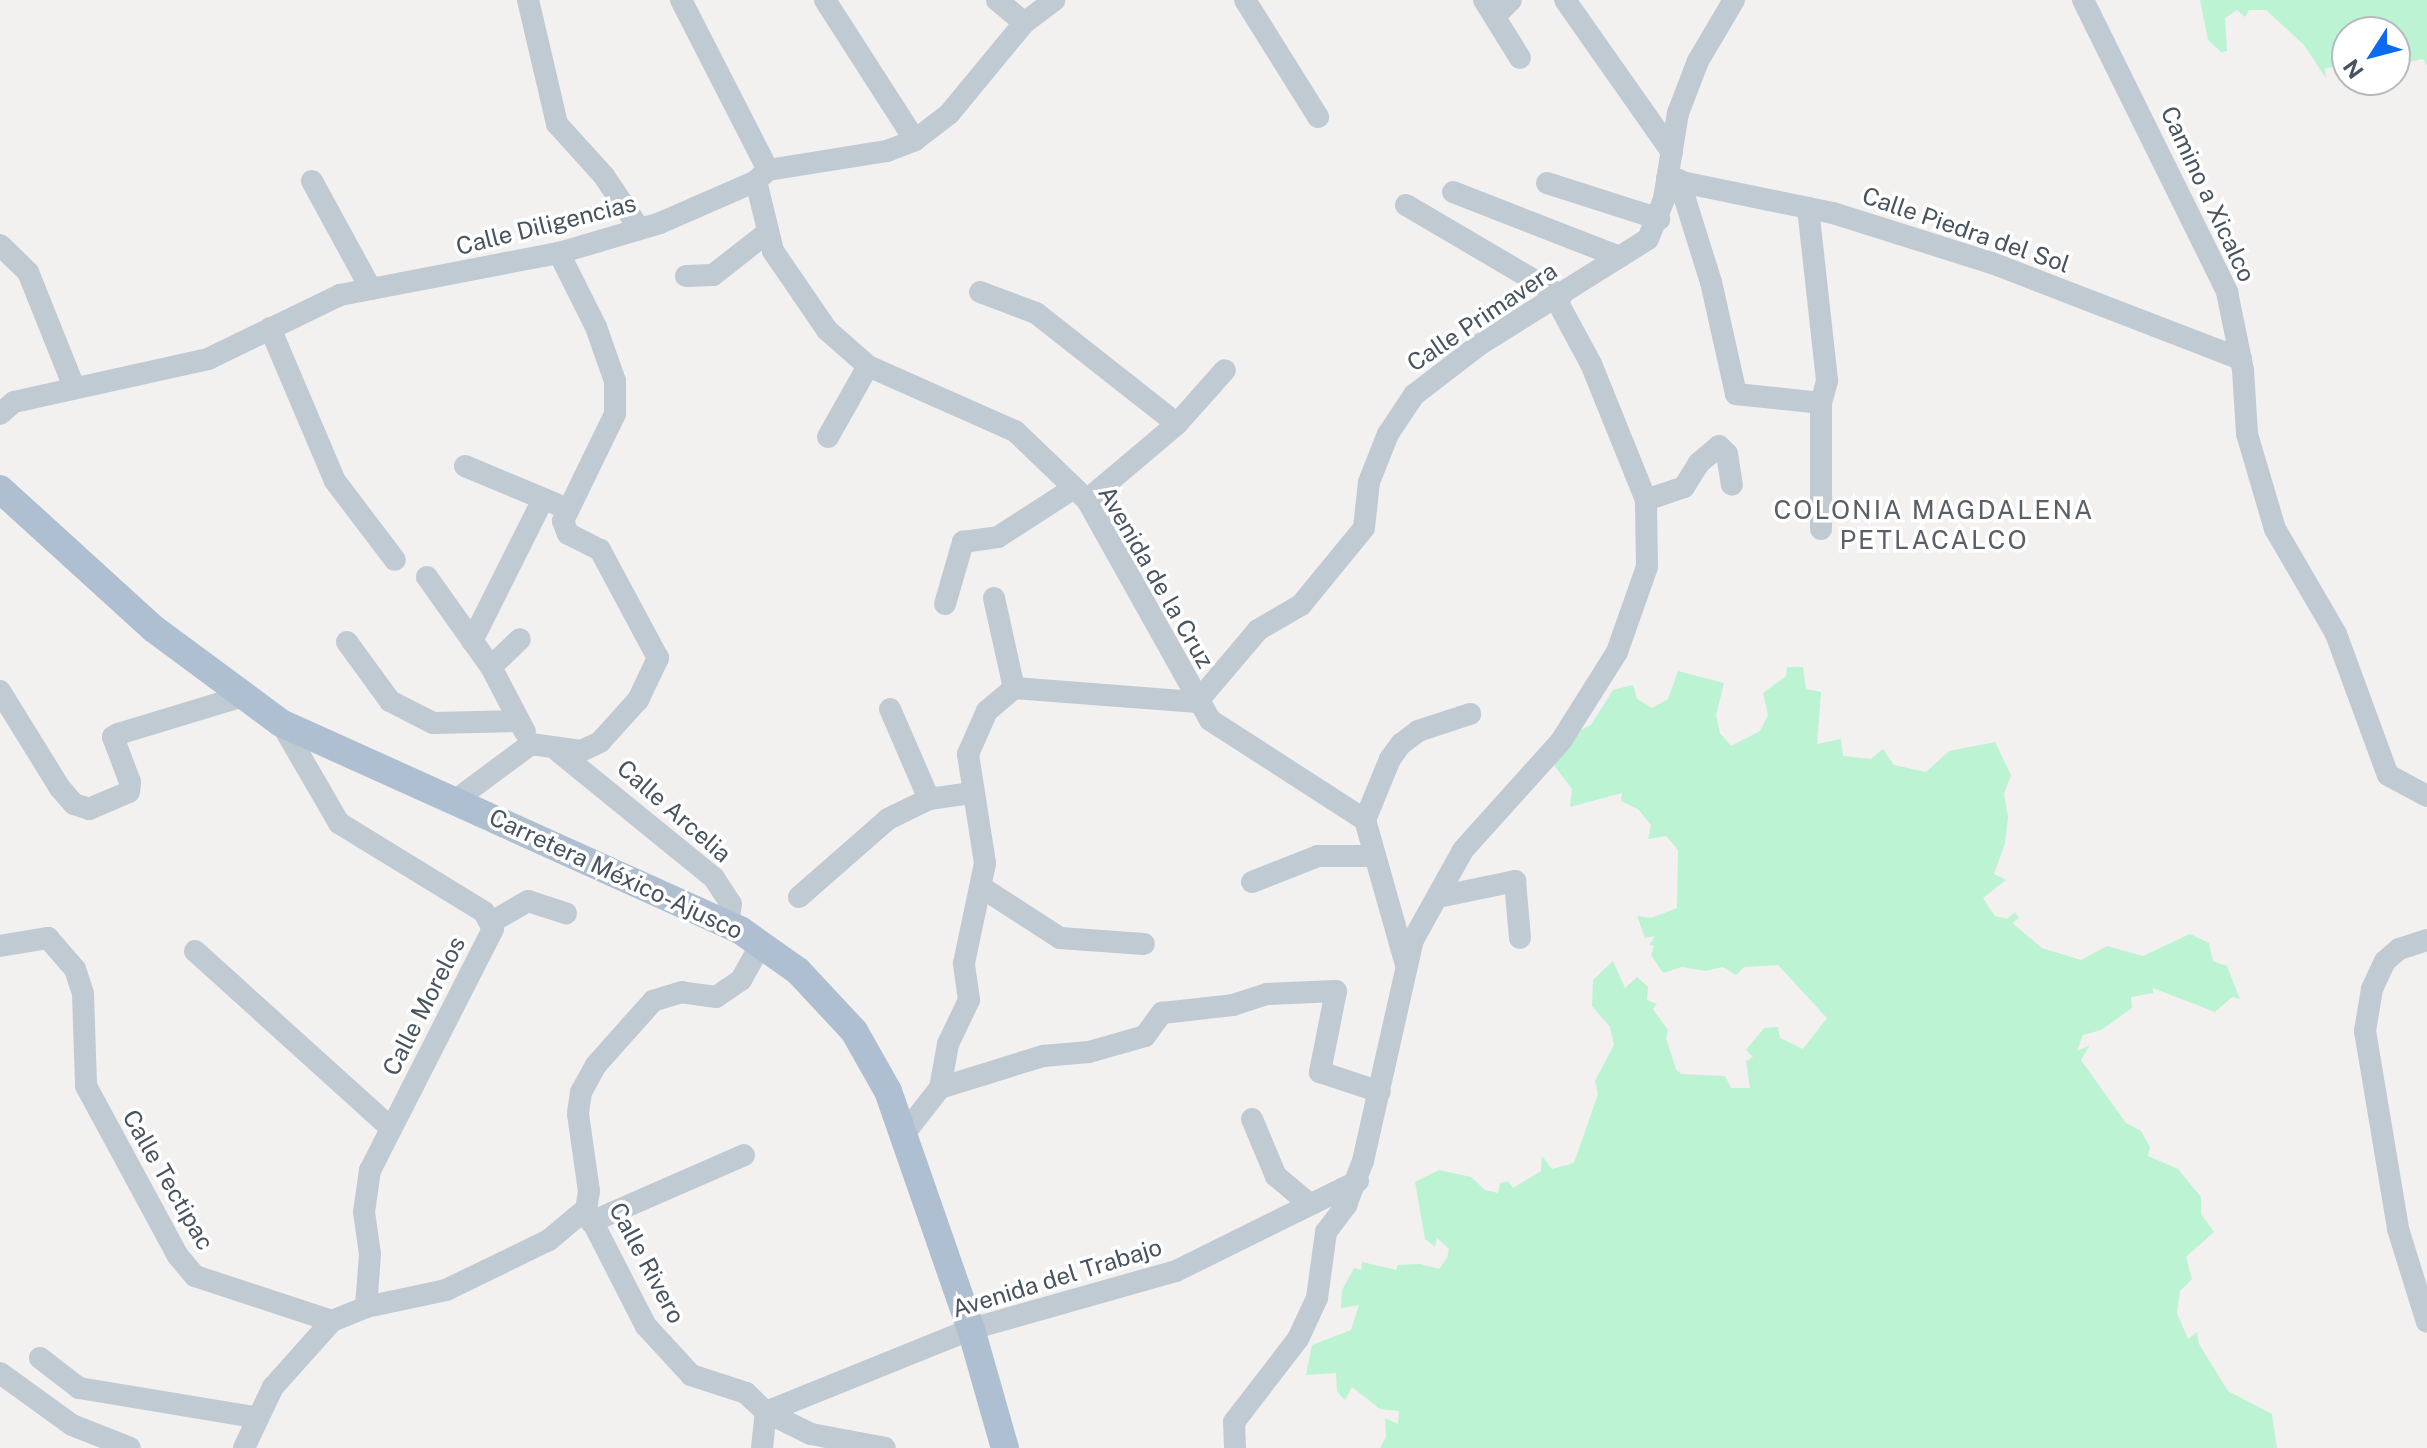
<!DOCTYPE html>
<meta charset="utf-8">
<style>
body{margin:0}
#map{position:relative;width:2427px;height:1448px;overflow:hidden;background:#f3f0f0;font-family:"Public Sans",sans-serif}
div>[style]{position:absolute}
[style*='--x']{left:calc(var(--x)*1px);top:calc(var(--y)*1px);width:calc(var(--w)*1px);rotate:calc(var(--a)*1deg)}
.green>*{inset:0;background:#bcf3d3}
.minor>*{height:22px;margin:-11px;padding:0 11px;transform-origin:11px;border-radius:11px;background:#c0cad3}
.major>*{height:28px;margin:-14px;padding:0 14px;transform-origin:14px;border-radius:14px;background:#aebfd1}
span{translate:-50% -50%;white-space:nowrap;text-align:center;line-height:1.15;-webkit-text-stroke:7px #fff;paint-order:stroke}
.street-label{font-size:24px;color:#47535f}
.neighbourhood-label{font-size:26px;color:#5c6066;letter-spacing:2px}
.north{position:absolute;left:2331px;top:16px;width:80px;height:80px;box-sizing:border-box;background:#fff;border:2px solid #b5babf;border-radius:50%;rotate:234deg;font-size:22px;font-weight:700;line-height:32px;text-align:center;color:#47535f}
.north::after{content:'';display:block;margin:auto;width:28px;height:36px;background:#0c6af1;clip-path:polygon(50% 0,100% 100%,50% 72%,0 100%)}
</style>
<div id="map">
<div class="green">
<i style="clip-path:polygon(2200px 0,2427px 0,2427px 66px,2423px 59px,2408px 62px,2395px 57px,2395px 32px,2347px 32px,2347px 58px,2343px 66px,2325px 68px,2326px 78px,2304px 45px,2266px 10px,2249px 10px,2245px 17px,2237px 10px,2225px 18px,2227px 51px,2221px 52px,2208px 40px)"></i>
<i style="clip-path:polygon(1787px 667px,1803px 667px,1806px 689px,1821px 692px,1817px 744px,1841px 739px,1843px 756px,1871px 759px,1883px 749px,1894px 765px,1926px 772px,1949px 751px,1995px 742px,2011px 775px,2004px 794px,2008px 817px,2005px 843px,1994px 874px,2006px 880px,1983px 898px,1995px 916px,2007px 919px,2015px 912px,2019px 918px,2012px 923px,2042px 948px,2081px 960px,2107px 946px,2143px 956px,2190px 934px,2209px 943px,2213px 961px,2227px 966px,2240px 999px,2232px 997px,2215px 1012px,2153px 988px,2153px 993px,2131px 997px,2132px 1008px,2101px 1030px,2083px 1035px,2077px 1051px,2090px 1045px,2081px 1060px,2126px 1123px,2141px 1131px,2150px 1147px,2148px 1156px,2178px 1169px,2201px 1197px,2201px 1214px,2214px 1232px,2186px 1257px,2192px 1279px,2180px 1291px,2177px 1313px,2188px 1339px,2197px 1332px,2199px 1344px,2228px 1391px,2272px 1414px,2277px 1448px,1380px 1448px,1386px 1437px,1385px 1418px,1398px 1424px,1399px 1411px,1380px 1409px,1352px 1387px,1345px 1400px,1337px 1391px,1336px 1373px,1306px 1375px,1312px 1345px,1351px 1330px,1359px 1305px,1341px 1308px,1342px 1290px,1354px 1268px,1361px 1270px,1362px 1262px,1396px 1270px,1398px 1265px,1420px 1264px,1439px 1269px,1447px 1258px,1449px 1249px,1437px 1238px,1435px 1247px,1425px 1239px,1415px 1182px,1439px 1170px,1471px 1177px,1485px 1190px,1498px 1193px,1500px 1183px,1508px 1181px,1513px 1188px,1541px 1171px,1542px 1156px,1552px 1169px,1574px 1163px,1598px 1094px,1595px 1081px,1614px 1045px,1610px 1027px,1592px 1006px,1593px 980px,1613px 961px,1625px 988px,1637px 977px,1648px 987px,1647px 1000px,1657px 1004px,1653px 1009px,1668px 1030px,1666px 1038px,1676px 1069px,1681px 1074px,1725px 1076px,1731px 1088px,1750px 1088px,1746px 1061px,1753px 1057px,1746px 1050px,1764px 1028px,1778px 1027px,1780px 1038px,1803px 1049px,1827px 1018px,1778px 965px,1744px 967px,1736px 975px,1723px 967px,1705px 971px,1682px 967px,1663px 973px,1651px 955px,1654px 946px,1649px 945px,1655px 936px,1645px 938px,1637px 916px,1651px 918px,1677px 908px,1678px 850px,1666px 836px,1648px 839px,1651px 825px,1638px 809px,1621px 801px,1622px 793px,1570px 807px,1572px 789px,1554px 765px,1579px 731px,1591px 725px,1613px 690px,1633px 685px,1637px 699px,1652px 708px,1668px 699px,1678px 671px,1724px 683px,1716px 715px,1720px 733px,1731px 746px,1760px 731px,1768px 715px,1763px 693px,1786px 676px)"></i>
</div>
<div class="minor">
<i style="--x:528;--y:0;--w:127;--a:76.8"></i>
<i style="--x:557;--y:124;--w:70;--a:47.9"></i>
<i style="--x:604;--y:176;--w:63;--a:56.1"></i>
<i style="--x:681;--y:0;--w:191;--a:62.9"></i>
<i style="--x:825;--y:0;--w:166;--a:57.3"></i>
<i style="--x:997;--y:0;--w:35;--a:40"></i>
<i style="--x:1245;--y:0;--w:138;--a:58"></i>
<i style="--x:1484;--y:0;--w:68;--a:58.2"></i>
<i style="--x:1565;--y:0;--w:186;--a:54.9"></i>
<i style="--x:2083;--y:0;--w:326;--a:63.7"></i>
<i style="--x:2227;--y:292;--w:80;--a:78.4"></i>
<i style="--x:2243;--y:370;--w:64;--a:86.4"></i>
<i style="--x:2247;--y:434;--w:99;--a:73.6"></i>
<i style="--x:2275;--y:529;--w:121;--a:59.8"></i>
<i style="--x:2336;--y:634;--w:150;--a:69.8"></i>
<i style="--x:2388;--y:775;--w:44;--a:28.3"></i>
<i style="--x:1496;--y:15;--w:21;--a:-45"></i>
<i style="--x:1667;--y:179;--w:169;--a:11.6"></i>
<i style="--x:1833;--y:213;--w:167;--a:17.5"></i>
<i style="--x:1992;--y:263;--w:267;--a:21.1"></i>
<i style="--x:1679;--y:180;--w:107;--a:72.6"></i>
<i style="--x:1711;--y:282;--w:115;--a:77.4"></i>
<i style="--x:1736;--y:394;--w:85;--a:6"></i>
<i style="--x:312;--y:181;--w:123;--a:61.4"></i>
<i style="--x:756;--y:181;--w:72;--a:76.3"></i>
<i style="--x:773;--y:251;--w:96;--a:55.6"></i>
<i style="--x:827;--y:330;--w:55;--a:41.3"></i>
<i style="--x:868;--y:366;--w:161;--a:23.9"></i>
<i style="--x:1015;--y:431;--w:100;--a:43.8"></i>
<i style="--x:1087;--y:500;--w:252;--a:60.8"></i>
<i style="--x:1210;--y:720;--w:184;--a:32.8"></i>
<i style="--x:1365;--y:820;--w:151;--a:74.2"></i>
<i style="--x:1547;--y:183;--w:118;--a:17.8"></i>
<i style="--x:1453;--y:192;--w:179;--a:21.3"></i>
<i style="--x:1406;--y:205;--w:180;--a:30.4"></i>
<i style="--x:1808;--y:208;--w:174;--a:83.7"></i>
<i style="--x:1827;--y:381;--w:23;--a:105"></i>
<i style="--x:1821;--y:403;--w:126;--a:90"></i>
<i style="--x:0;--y:245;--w:39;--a:44"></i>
<i style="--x:28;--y:272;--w:124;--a:68.2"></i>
<i style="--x:686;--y:276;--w:27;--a:-2"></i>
<i style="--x:713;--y:275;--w:70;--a:-38"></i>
<i style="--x:980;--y:292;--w:60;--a:20.6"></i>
<i style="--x:1036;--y:313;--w:179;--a:38.2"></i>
<i style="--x:270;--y:328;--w:166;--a:67"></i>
<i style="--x:335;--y:481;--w:99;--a:52.8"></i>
<i style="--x:0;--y:414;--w:18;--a:-41"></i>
<i style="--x:14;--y:402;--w:199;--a:-12.5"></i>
<i style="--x:208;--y:359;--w:147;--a:-25.9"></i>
<i style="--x:340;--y:295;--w:223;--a:-10.9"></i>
<i style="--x:559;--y:253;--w:105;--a:-16.5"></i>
<i style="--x:660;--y:223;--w:105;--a:-23.6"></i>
<i style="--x:756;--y:181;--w:16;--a:-43"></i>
<i style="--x:768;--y:170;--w:121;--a:-9.1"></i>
<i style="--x:887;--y:151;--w:30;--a:-21"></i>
<i style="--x:915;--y:140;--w:43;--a:-37.4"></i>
<i style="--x:949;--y:114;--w:118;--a:-50.5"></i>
<i style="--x:1024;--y:23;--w:38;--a:-37"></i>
<i style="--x:828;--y:437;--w:81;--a:-60.6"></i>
<i style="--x:465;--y:466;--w:99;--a:22.7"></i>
<i style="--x:1087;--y:500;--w:118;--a:-40.2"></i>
<i style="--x:1177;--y:424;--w:72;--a:-48.4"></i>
<i style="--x:1646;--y:500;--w:40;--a:-18.9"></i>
<i style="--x:1684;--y:487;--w:28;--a:-58"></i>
<i style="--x:1699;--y:463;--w:26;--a:-40"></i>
<i style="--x:1719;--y:446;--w:11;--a:45"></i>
<i style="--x:1727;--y:454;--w:31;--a:81"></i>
<i style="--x:427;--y:577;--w:110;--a:54.6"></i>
<i style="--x:491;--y:667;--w:73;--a:62.4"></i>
<i style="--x:994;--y:598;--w:92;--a:77.5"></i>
<i style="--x:945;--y:604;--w:65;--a:-73.8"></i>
<i style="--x:963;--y:542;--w:35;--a:-8"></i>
<i style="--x:998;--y:537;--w:90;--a:-32.8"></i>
<i style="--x:472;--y:641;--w:159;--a:-63.4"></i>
<i style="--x:347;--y:642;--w:73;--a:53.9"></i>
<i style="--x:390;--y:701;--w:48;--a:27.1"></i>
<i style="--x:433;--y:723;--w:86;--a:-1.3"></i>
<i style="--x:491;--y:667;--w:40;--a:-44"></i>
<i style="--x:0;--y:691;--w:114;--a:58.3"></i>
<i style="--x:60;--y:788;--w:21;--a:49"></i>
<i style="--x:74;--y:804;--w:16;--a:18"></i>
<i style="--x:89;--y:809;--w:43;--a:-23"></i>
<i style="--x:129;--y:792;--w:10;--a:-84"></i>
<i style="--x:130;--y:782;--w:48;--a:-110.7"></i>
<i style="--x:113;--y:737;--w:6;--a:-31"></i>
<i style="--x:118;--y:734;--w:131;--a:-16.9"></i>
<i style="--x:890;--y:709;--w:98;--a:66.6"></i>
<i style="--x:281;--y:723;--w:116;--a:59.9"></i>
<i style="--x:339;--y:823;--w:170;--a:31.5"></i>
<i style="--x:484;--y:912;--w:19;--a:62"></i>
<i style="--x:493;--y:929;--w:271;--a:117"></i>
<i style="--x:370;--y:1170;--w:42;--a:98.1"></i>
<i style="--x:364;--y:1212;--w:42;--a:81.9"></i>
<i style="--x:370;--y:1254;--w:53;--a:94.3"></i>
<i style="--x:531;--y:744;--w:50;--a:8"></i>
<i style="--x:581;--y:751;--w:21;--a:-25"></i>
<i style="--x:600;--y:742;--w:57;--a:-47.9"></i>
<i style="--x:638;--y:700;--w:47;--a:-64.5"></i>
<i style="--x:658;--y:658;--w:123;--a:-118.2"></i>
<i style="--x:600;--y:550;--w:36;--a:-153"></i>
<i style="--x:568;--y:534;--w:14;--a:-111"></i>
<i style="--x:563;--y:521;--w:119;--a:-64.1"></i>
<i style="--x:615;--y:414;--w:33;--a:-90"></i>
<i style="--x:615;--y:381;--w:57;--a:-109.4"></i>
<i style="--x:596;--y:327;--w:83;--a:-116.6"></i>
<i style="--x:559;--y:752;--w:200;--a:39.1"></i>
<i style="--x:714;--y:878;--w:31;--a:57"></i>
<i style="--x:731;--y:904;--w:20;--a:99"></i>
<i style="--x:457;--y:799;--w:92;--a:-36.6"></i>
<i style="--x:1365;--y:820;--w:66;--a:-67.7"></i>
<i style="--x:1390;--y:759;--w:19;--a:-54"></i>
<i style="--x:1401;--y:744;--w:21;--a:-37"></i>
<i style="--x:1418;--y:731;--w:55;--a:-18.1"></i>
<i style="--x:1252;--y:882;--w:71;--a:-21.5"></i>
<i style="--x:1318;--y:856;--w:57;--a:0"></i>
<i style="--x:981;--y:887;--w:94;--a:32.8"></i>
<i style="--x:1060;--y:938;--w:84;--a:4.1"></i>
<i style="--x:799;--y:897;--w:118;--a:-41.2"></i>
<i style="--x:888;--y:819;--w:46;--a:-26"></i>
<i style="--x:929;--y:799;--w:42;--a:-8.1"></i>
<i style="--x:1438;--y:897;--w:79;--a:-11.7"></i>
<i style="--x:1515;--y:881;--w:57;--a:85"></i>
<i style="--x:490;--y:923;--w:44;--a:-30.1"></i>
<i style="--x:528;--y:901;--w:40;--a:18"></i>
<i style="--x:2427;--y:940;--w:29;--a:162"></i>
<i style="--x:2399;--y:949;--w:18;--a:139"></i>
<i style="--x:2385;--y:961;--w:31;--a:115"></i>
<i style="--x:2372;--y:989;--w:43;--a:99.5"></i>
<i style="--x:2365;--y:1031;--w:201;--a:80.5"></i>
<i style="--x:2398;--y:1229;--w:97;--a:72.7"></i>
<i style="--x:761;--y:944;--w:41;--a:119.1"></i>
<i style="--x:741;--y:980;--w:30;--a:146"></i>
<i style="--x:716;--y:997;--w:34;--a:-172"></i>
<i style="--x:682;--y:992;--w:30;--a:163"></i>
<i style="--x:653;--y:1001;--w:86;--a:131.7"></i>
<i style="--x:596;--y:1065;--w:31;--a:119"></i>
<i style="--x:581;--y:1092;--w:22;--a:98"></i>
<i style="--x:578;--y:1114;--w:78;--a:81.9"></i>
<i style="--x:589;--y:1191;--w:18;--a:99"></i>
<i style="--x:586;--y:1209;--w:131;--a:62.9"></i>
<i style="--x:646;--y:1326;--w:67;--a:47.4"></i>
<i style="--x:691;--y:1375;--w:58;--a:18.1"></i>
<i style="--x:746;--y:1393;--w:28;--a:44"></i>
<i style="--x:766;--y:1412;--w:50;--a:26.1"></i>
<i style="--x:811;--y:1434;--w:75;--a:10.7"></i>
<i style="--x:0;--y:946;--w:49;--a:-9.5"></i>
<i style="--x:48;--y:938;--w:41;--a:48.9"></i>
<i style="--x:75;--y:969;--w:26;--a:72"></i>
<i style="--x:83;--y:994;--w:92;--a:88.1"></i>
<i style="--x:86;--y:1086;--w:193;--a:61.6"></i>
<i style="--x:178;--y:1256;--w:26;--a:50"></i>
<i style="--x:195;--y:1276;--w:144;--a:18.2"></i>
<i style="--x:332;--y:1321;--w:37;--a:-22"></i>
<i style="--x:366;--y:1307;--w:82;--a:-12"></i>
<i style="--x:446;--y:1290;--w:114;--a:-25.9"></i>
<i style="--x:549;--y:1240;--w:48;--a:-40"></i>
<i style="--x:195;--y:951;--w:264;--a:42.1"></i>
<i style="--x:940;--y:1088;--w:108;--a:-17.3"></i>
<i style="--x:1043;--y:1056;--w:46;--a:-5"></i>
<i style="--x:1089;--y:1052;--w:58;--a:-15.9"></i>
<i style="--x:1145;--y:1036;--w:29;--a:-54"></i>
<i style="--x:1162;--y:1013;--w:71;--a:-6.4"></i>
<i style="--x:1233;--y:1005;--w:36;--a:-18"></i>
<i style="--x:1267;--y:994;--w:69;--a:-2.5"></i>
<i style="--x:1336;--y:991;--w:83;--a:101.2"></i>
<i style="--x:1320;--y:1072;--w:63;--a:18.4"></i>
<i style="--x:1252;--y:1119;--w:62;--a:67.2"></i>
<i style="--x:1276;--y:1176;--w:40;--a:40"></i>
<i style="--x:904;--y:1134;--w:58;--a:-52"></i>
<i style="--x:940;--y:1088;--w:45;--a:-79.7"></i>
<i style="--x:948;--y:1044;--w:49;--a:-64.5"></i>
<i style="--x:969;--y:1000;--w:37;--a:-98"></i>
<i style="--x:964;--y:963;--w:102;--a:-78.1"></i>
<i style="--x:985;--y:863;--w:110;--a:-98.9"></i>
<i style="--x:968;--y:754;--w:47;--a:-66.2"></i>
<i style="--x:987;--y:711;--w:35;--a:-40"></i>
<i style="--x:1014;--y:688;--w:184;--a:4.4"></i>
<i style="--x:1197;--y:702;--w:94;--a:-49.7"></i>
<i style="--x:1258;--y:630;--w:50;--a:-30.2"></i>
<i style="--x:1301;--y:605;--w:99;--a:-50.7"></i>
<i style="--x:1364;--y:528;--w:46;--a:-83.8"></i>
<i style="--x:1369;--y:482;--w:52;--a:-68.4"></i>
<i style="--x:1388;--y:434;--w:47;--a:-56.3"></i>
<i style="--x:1414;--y:395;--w:82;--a:-37.6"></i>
<i style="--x:1479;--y:345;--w:199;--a:-32.1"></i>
<i style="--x:1648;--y:239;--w:43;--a:-68.2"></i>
<i style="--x:1664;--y:199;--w:87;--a:-80.8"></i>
<i style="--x:1678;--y:113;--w:56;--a:-69"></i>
<i style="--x:1698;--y:61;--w:71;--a:-59.5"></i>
<i style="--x:591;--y:1222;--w:167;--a:-23.6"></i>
<i style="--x:40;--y:1358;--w:49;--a:37.6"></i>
<i style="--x:79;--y:1388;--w:178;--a:9.4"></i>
<i style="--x:0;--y:1373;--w:89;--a:35.8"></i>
<i style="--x:72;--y:1425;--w:62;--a:21.6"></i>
<i style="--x:766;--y:1412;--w:221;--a:-22"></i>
<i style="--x:971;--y:1329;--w:213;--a:-15.8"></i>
<i style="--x:1176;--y:1271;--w:203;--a:-26.3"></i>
<i style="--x:244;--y:1448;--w:68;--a:-64.6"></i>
<i style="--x:273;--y:1387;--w:89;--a:-48.2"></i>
<i style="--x:762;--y:1448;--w:36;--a:-84"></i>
<i style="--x:1235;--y:1448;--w:26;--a:-92"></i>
<i style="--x:1234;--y:1422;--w:105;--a:-52.4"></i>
<i style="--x:1298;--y:1339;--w:45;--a:-65.1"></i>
<i style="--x:1317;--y:1298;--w:67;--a:-82.2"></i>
<i style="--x:1326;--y:1232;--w:34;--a:-53"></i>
<i style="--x:1346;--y:1205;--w:47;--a:-68.9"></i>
<i style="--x:1363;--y:1161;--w:227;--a:-77.3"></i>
<i style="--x:1413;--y:940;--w:103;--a:-60.9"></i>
<i style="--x:1463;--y:850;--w:147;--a:-48"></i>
<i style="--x:1561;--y:741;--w:105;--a:-57.8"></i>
<i style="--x:1617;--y:652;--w:90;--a:-70.6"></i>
<i style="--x:1647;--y:567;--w:67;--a:-90.9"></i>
<i style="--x:1646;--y:500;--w:147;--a:-112"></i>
<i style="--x:1591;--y:364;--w:74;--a:-118.3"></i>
</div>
<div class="major">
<i style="--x:0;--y:489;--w:208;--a:42.3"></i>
<i style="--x:154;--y:629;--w:158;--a:36.5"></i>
<i style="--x:281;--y:723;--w:504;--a:24.27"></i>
<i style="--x:740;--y:930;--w:71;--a:35.3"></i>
<i style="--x:798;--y:971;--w:82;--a:47"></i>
<i style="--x:854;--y:1031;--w:69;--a:60.5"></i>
<i style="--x:888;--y:1091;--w:252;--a:70.8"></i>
<i style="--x:971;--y:1329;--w:124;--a:74.1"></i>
</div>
<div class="street-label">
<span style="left:2208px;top:194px;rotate:65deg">Camino a Xicalco</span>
<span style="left:546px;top:225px;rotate:-14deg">Calle Diligencias</span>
<span style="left:1966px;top:230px;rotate:19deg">Calle Piedra del Sol</span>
<span style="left:1482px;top:317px;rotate:-34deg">Calle Primavera</span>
<span style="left:1156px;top:577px;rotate:60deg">Avenida de la Cruz</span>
<span style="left:674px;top:811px;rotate:41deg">Calle Arcelia</span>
<span style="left:616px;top:874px;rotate:25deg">Carretera México-Ajusco</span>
<span style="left:424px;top:1006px;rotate:-63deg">Calle Morelos</span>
<span style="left:168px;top:1180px;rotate:60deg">Calle Tectipac</span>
<span style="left:647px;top:1263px;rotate:62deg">Calle Rivero</span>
<span style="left:1057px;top:1278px;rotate:-17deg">Avenida del Trabajo</span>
</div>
<div class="neighbourhood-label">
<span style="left:1934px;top:525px">COLONIA MAGDALENA<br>PETLACALCO</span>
</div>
<div class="north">N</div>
</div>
